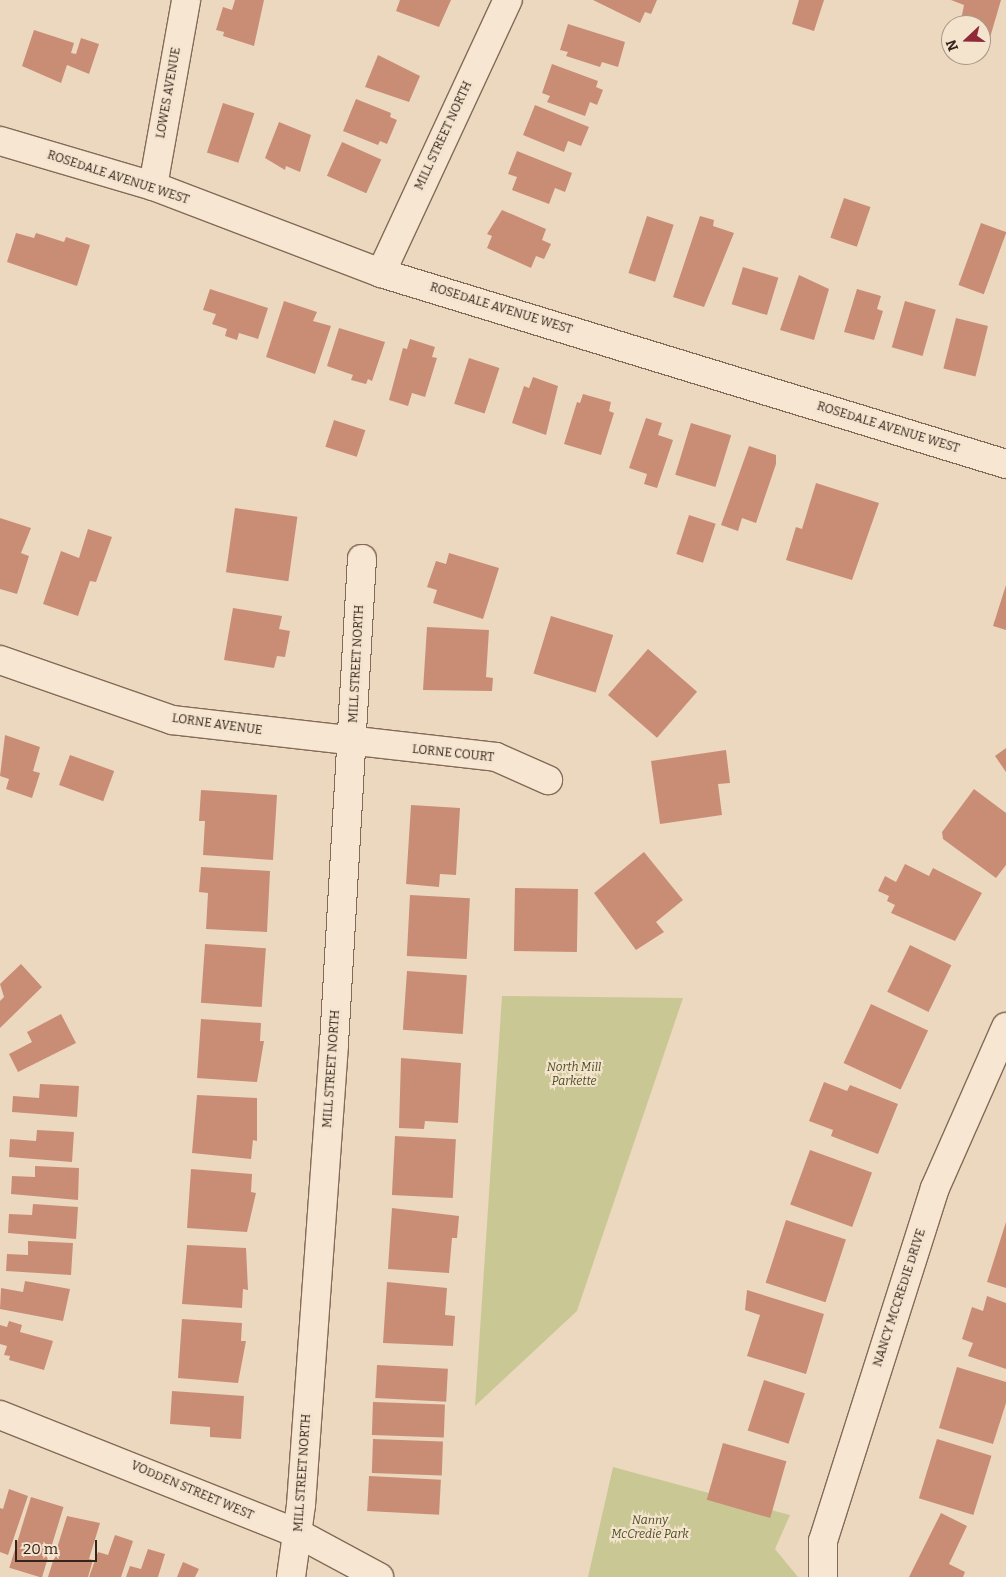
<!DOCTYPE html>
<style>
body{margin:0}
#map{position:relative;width:1006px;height:1577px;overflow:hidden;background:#ecd8bf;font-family:Bitter,serif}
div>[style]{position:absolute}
.green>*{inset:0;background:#c9c894}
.building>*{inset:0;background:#c98d76;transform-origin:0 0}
.roads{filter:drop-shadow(1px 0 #846a58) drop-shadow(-1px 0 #846a58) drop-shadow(0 1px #846a58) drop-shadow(0 -1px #846a58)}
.street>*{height:28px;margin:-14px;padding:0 14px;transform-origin:14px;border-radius:14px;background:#f7e7d2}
.secondary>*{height:28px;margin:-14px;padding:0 14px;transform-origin:14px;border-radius:14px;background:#f7e7d2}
span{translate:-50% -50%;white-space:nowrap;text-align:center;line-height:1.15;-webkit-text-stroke:4px #f4e4ce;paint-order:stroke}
.street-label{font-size:12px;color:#34241c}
.park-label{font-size:12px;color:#4a4f23;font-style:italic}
.north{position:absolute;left:941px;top:15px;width:50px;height:50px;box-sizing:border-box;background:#f4e4ce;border:1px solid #a79787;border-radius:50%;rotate:249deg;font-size:14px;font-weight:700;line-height:20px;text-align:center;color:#34241c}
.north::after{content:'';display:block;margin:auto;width:18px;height:22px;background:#902a39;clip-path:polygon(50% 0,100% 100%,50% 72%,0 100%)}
.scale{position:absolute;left:15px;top:1540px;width:82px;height:22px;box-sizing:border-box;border:2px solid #34241c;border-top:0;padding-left:6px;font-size:15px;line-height:18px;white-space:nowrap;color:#34241c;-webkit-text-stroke:4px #f4e4ce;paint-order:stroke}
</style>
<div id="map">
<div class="green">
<div style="clip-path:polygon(502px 996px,683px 998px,577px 1311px,475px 1406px)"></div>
<div style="clip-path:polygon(613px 1467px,790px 1515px,775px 1549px,798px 1577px,588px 1577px)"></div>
</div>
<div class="building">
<div style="clip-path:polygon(235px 0,264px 0,254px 46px,223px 36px,224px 32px,216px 30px,223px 7px,232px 10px)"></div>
<div style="clip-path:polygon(400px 0,451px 0,439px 27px,396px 11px)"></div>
<div style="clip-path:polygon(593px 0,657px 0,651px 14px,645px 12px,640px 23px)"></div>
<div style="clip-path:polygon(799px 0,824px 0,814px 31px,792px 24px)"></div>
<div style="clip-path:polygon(951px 0,1001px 0,989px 41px,981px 39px,981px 25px,960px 25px,964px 5px)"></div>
<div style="clip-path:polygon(568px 24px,625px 42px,618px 67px,602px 62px,600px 67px,566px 56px,568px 52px,560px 50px)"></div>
<div style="clip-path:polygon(34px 30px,74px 43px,71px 53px,76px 54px,81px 38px,99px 44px,89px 74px,67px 65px,61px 83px,22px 66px)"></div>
<div style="clip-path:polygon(378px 55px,420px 76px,409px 102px,365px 87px)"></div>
<div style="clip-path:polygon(552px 64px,598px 81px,596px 87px,603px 90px,597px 105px,590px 102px,585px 116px,547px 102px,550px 96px,542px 93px)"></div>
<div style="clip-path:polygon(356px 99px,391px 113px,390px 117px,397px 120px,387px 144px,380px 141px,378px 145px,343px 131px)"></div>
<div style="left:223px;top:103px;width:33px;height:52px;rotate:18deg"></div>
<div style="clip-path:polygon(535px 105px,589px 127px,581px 146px,568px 141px,564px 152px,523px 135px)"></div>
<div style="clip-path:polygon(279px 122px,311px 135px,300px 172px,286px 166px,285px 170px,265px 158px)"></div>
<div style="left:342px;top:142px;width:43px;height:37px;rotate:24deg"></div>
<div style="clip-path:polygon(517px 151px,572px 173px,565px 192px,555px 188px,549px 204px,512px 190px,517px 177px,508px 174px)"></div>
<div style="left:844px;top:198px;width:28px;height:42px;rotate:19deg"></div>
<div style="clip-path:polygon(502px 210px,546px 229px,542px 240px,551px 244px,544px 259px,536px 256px,531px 268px,487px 248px,492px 236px,487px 234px)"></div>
<div style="left:647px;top:216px;width:28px;height:60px;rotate:18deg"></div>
<div style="clip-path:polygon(700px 216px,714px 220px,713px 226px,734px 233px,704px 307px,673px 297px)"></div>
<div style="left:981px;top:223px;width:27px;height:66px;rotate:20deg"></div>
<div style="clip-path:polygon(16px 233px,34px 238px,36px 233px,64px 242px,66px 237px,90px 245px,77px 286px,7px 262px)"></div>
<div style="left:743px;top:267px;width:37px;height:39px;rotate:17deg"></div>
<div style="clip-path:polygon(799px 275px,829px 289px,814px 340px,780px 330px)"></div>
<div style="clip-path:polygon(210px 289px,268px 308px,258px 339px,239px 333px,237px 340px,225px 336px,227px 329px,212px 324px,216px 314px,203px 310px)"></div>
<div style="clip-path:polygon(857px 289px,881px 296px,877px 309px,883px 311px,874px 340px,844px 332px)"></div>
<div style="clip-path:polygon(284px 301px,317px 312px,313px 321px,331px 326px,315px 374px,266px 357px)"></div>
<div style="left:905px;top:301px;width:32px;height:48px;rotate:16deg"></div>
<div style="left:956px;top:318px;width:33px;height:52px;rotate:14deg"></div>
<div style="clip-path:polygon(339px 328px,385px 342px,372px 381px,368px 379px,366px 384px,351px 380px,353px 375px,327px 366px)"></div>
<div style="clip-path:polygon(410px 339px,435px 347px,432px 357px,437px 358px,425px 397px,412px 393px,408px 406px,389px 400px,403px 348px,407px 349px)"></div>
<div style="left:469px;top:358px;width:32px;height:48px;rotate:18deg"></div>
<div style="clip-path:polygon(533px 377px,558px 386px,546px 435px,512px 423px,524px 386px,529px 388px)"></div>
<div style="clip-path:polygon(583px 394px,611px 402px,609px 411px,614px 413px,601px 455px,564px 444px,577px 402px,580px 403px)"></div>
<div style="clip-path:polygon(646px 418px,662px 423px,658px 435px,673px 440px,657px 488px,644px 484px,647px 474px,629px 468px)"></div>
<div style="left:334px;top:420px;width:33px;height:28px;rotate:18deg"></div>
<div style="left:691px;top:423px;width:42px;height:54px;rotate:17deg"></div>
<div style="clip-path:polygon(749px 446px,776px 455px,776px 464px,756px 523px,742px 518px,738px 531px,721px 525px)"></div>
<div style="clip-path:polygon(816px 483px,879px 503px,852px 580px,786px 560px,796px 527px,802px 529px)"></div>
<div style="left:235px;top:508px;width:63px;height:65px;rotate:8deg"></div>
<div style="left:689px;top:515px;width:28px;height:41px;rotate:18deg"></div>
<div style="clip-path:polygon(0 518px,31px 528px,21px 553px,29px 556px,17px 594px,0 589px)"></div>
<div style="clip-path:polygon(88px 529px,112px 537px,96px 582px,90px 581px,78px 616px,43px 604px,61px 551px,79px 558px)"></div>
<div style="clip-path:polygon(449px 553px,499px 568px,483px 619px,433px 603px,437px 590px,427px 587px,436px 561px,446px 564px)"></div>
<div style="clip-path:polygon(1006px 585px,1006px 630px,993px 626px)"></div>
<div style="clip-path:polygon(233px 608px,282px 616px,279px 629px,290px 631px,285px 657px,277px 656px,274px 668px,224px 660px)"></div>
<div style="left:551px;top:616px;width:65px;height:60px;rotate:17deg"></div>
<div style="clip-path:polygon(427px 627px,489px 630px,486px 677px,493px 678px,492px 691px,423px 690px)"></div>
<div style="left:648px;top:649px;width:65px;height:61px;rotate:41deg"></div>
<div style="clip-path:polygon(5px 735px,40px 747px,33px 771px,40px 773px,32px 798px,6px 789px,9px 779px,0 776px)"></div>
<div style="clip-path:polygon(1006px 748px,1006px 772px,995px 756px)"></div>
<div style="clip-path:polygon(726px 750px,730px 783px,718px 784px,722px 815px,660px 824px,651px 761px)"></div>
<div style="left:70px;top:755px;width:47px;height:32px;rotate:20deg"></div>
<div style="clip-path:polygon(974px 789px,1006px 813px,1006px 865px,996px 878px,943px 839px,942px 832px)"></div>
<div style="clip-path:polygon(201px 790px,277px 795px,273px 860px,203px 855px,205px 821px,199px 821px)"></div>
<div style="clip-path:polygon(411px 805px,460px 808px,456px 875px,440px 874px,439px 887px,406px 884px)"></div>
<div style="clip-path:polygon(644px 852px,683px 900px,656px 922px,664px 932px,636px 950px,594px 893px)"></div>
<div style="clip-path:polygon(905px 864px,929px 876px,933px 868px,982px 893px,955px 941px,891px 913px,895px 905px,887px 901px,889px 896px,878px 891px,885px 876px,896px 882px)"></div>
<div style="clip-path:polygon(201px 867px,270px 871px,267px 932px,206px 929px,208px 893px,199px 892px)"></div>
<div style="left:515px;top:888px;width:63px;height:63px;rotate:1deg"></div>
<div style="left:410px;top:895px;width:60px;height:61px;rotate:3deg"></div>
<div style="left:205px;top:944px;width:61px;height:59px;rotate:4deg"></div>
<div style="left:910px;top:945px;width:46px;height:52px;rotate:26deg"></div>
<div style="clip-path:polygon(21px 964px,42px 987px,0 1028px,0 1001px,4px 997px,0 984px)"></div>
<div style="left:407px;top:971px;width:60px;height:59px;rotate:4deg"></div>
<div style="left:871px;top:1004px;width:63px;height:65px;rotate:25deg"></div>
<div style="clip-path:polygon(61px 1014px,76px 1043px,18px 1072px,9px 1054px,32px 1042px,27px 1032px)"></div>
<div style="clip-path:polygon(201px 1019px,261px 1023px,260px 1041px,264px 1041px,257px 1082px,197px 1078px)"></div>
<div style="clip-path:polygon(401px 1058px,461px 1063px,458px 1123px,425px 1121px,424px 1129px,399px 1128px)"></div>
<div style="clip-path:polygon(824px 1082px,847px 1091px,850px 1085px,898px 1104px,878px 1154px,831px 1136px,833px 1130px,809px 1121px)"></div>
<div style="clip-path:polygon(40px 1084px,79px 1086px,77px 1117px,12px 1112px,13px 1096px,39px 1098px)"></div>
<div style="clip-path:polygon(197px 1095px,257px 1098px,257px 1141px,253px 1140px,251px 1159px,192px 1153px)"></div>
<div style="clip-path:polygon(37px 1130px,74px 1132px,72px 1162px,9px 1157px,10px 1139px,36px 1141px)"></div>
<div style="left:395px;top:1136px;width:61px;height:59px;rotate:3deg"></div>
<div style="left:810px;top:1150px;width:66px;height:58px;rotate:20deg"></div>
<div style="clip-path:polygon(35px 1166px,79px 1168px,78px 1200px,11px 1194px,12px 1176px,35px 1177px)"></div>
<div style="clip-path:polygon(191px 1169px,252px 1174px,251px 1192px,256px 1193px,247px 1232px,187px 1228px)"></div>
<div style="clip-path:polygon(33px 1204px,78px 1207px,76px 1239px,8px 1233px,9px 1214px,32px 1215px)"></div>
<div style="clip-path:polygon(392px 1208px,459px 1216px,457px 1238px,452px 1238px,449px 1273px,388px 1269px)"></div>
<div style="left:786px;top:1220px;width:63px;height:66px;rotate:18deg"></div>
<div style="clip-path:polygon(1006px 1222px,1006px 1288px,987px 1282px)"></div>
<div style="clip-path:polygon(28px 1241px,73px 1243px,71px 1275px,6px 1271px,7px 1254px,28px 1255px)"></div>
<div style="clip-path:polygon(187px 1245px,246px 1248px,248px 1290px,243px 1289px,242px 1308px,182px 1304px)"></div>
<div style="clip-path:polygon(25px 1281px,70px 1289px,63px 1321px,0 1309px,1px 1288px,23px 1292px)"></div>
<div style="clip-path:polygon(387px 1282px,447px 1288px,445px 1315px,455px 1316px,453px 1346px,383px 1343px)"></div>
<div style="clip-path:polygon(747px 1290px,824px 1314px,806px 1374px,747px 1356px,760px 1315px,745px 1310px)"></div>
<div style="clip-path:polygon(987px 1296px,1006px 1303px,1006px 1369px,968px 1356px,973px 1343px,962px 1339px,972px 1307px,983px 1311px)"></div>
<div style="clip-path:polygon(182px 1319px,242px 1323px,241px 1341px,246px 1341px,238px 1383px,178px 1378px)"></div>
<div style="clip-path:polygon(9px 1321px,22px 1325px,20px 1332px,53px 1341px,44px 1370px,9px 1360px,10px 1356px,4px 1355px,7px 1346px,0 1344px,0 1325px,7px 1327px)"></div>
<div style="left:377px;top:1365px;width:71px;height:33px;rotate:3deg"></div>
<div style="clip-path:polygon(957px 1367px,1006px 1382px,1006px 1403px,993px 1444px,939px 1428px)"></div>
<div style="left:764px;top:1380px;width:43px;height:53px;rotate:18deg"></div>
<div style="clip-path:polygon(172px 1391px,244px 1396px,241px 1439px,210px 1437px,210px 1427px,170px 1424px)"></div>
<div style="left:373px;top:1402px;width:72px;height:33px;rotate:2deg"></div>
<div style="left:373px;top:1439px;width:70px;height:34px;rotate:2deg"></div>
<div style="left:937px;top:1439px;width:57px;height:62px;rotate:17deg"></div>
<div style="left:723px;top:1443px;width:66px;height:59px;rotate:16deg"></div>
<div style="left:369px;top:1476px;width:72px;height:35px;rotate:3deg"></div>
<div style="clip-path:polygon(9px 1489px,28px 1496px,8px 1555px,0 1552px,0 1508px,3px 1509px)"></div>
<div style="left:31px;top:1497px;width:34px;height:74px;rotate:17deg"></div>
<div style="clip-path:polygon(941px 1513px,967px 1526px,949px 1564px,965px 1572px,963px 1577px,909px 1577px)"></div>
<div style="clip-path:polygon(67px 1516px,100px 1523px,89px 1559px,93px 1560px,88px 1577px,48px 1577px)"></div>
<div style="clip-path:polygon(115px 1535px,133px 1541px,121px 1577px,89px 1577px,98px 1552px,108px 1555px)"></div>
<div style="clip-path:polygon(148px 1549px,165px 1554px,158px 1577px,126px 1577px,130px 1566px,141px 1569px)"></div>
<div style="clip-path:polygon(183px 1562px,199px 1569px,195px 1577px,177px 1577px)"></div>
</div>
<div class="roads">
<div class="street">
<div style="left:0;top:141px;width:159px;rotate:16.4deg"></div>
<div style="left:153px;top:186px;width:244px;rotate:20.9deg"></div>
<div style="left:381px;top:273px;width:654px;rotate:16.99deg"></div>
<div style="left:153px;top:186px;width:189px;rotate:-79.9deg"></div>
<div style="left:381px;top:273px;width:301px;rotate:-65.1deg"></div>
<div style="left:0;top:660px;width:182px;rotate:19.2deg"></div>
<div style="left:172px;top:720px;width:326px;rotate:6.5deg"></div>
<div style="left:496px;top:757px;width:57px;rotate:23.9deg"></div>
<div style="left:291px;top:1577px;width:73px;rotate:-82.1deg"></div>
<div style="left:301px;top:1505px;width:462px;rotate:-85.9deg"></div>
<div style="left:334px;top:1044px;width:486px;rotate:-86.7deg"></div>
<div style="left:823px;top:1577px;width:36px;rotate:-90deg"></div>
<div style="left:823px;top:1541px;width:370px;rotate:-72.4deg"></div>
<div style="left:935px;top:1188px;width:176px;rotate:-66.2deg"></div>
</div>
<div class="secondary">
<div style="left:0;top:1415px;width:322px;rotate:21.7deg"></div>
<div style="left:299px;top:1534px;width:91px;rotate:28.3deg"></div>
</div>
</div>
<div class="street-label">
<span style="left:169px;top:93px;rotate:-80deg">LOWES AVENUE</span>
<span style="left:444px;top:136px;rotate:-65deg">MILL STREET NORTH</span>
<span style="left:118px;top:178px;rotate:18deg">ROSEDALE AVENUE WEST</span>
<span style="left:501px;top:309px;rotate:17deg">ROSEDALE AVENUE WEST</span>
<span style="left:888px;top:428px;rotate:17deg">ROSEDALE AVENUE WEST</span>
<span style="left:357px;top:664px;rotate:-87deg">MILL STREET NORTH</span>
<span style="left:217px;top:725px;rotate:8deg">LORNE AVENUE</span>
<span style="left:453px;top:754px;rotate:6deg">LORNE COURT</span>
<span style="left:332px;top:1069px;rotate:-86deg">MILL STREET NORTH</span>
<span style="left:900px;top:1298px;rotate:-72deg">NANCY MCCREDIE DRIVE</span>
<span style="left:303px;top:1473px;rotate:-86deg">MILL STREET NORTH</span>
<span style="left:192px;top:1491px;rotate:23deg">VODDEN STREET WEST</span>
</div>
<div class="park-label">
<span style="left:574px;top:1075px">North Mill<br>Parkette</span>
<span style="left:650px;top:1528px">Nanny<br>McCredie Park</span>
</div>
<div class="north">N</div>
<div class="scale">20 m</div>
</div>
